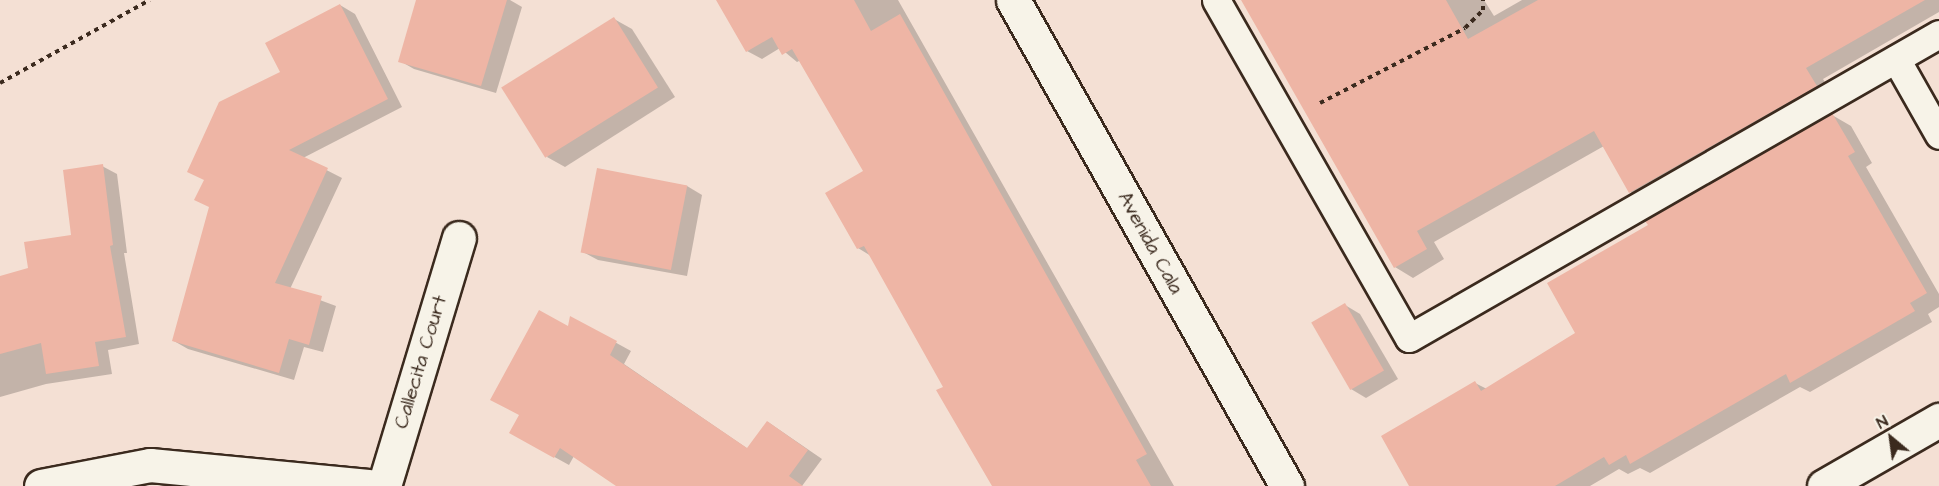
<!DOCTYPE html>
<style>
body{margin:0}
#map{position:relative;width:1939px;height:486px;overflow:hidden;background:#f4e0d4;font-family:"Architects Daughter",sans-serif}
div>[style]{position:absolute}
.shadow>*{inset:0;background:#0003}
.building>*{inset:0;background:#eeb5a5;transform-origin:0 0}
.path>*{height:4px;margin-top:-2px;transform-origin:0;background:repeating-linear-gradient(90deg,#3b2a1e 0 4.5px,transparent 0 9px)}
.roads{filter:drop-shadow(2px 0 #3b2a1e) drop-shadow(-2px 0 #3b2a1e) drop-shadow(0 2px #3b2a1e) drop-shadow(0 -2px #3b2a1e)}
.service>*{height:27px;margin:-13.5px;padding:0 13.5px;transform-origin:13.5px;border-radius:13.5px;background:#f7f3e8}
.minor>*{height:33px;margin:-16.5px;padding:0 16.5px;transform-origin:16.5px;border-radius:16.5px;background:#f7f3e8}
span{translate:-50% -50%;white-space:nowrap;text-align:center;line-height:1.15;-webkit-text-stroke:6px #f7f3e8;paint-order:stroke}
.street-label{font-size:20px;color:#3b2a1e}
.north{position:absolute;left:1861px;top:408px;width:60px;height:60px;-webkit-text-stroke:4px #f7f3e8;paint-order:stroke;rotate:331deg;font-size:16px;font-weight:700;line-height:24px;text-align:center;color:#3b2a1e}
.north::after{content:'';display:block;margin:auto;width:21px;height:27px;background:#3b2a1e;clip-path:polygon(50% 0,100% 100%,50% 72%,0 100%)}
</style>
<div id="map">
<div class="shadow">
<div style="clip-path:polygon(417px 0,510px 0,522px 7px,496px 93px,414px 69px,400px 61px)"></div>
<div style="clip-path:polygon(718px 0,898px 0,1174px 486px,993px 486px,945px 387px,871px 256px,858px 248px,865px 172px,801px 60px,797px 62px,780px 48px,762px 59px,747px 51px)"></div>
<div style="clip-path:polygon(1242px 0,1484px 0,1494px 16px,1522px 0,1939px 0,1939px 12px,1823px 79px,1834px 97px,1649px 203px,1630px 192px,1604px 146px,1434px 242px,1444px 259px,1413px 278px,1395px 267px)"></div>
<div style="clip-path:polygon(340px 5px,355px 14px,402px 107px,303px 158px,342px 178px,290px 289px,336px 306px,323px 352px,304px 347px,294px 380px,188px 349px,174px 341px,282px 72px)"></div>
<div style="clip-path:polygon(614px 19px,632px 29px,675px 97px,565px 167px,547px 157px)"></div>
<div style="clip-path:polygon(1832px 115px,1851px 126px,1872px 163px,1866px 167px,1939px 294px,1939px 307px,1928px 314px,1932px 322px,1810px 392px,1800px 387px,1650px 473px,1640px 468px,1628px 474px,1619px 469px,1590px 486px,1411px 486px,1475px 383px,1487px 389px,1577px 333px,1650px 226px)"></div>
<div style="clip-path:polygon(102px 166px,117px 174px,127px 253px,124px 253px,139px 344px,108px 350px,112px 374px,46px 384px,0 397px,0 278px,30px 269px,73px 236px)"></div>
<div style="clip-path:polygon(598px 170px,687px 186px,702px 195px,687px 276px,598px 260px,583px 252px)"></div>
<div style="clip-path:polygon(1345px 305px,1360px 314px,1398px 379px,1366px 398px,1351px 389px)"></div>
<div style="clip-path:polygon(571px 318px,631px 351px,624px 364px,748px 449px,768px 422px,822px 459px,802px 486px,619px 486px,574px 456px,569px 465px,511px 433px,569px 328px)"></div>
</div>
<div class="building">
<div style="clip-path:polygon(416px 0,507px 0,481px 86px,398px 62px)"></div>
<div style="clip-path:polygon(716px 0,854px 0,871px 31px,900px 14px,1147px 454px,1136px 460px,1151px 486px,992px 486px,936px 390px,943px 387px,864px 246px,857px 249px,825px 193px,863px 171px,792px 49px,782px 55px,772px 37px,746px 52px)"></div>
<div style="clip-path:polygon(1241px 0,1446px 0,1468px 39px,1538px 0,1925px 0,1806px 68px,1817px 86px,1629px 193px,1594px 131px,1417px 231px,1427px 249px,1394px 268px)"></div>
<div style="clip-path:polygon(340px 4px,388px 99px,289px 150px,328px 168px,275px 283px,322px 296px,309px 345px,289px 339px,279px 373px,172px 341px,209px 207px,194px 200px,204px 180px,187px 172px,219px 102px,280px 72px,265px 43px)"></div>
<div style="left:614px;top:17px;width:83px;height:133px;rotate:58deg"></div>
<div style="clip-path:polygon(1832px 113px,1855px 152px,1848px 156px,1927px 293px,1910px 303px,1915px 311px,1790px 383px,1786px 374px,1630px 464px,1626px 455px,1609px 465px,1604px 457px,1555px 486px,1409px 486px,1381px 436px,1475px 381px,1481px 391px,1575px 333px,1547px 283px,1648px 225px,1645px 221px)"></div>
<div style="clip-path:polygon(103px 164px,113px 245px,110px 246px,126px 337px,95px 342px,99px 366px,46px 374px,41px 343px,0 354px,0 276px,28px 268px,24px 242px,71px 235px,63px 170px)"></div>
<div style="left:597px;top:168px;width:92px;height:86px;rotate:11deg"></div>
<div style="left:1345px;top:303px;width:78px;height:39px;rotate:60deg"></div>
<div style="clip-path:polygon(539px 310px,568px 326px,570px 316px,617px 341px,610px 355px,747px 448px,767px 421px,808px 450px,789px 476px,803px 486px,616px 486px,560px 448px,554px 458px,509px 433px,519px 415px,490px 400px)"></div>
</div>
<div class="path">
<div style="left:0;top:83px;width:171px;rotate:-29deg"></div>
<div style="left:1320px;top:103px;width:163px;rotate:-27.3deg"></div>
<div style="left:1465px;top:28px;width:25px;rotate:-45deg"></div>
<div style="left:1483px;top:10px;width:10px;rotate:-90deg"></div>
</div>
<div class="roads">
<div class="service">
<div style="left:1216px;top:0;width:389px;rotate:60.3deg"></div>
<div style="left:1409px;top:338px;width:611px;rotate:-29.84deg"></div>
<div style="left:1896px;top:59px;width:87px;rotate:60.5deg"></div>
</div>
<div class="minor">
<div style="left:1013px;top:0;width:558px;rotate:60.59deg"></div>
<div style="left:41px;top:486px;width:111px;rotate:-10.9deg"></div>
<div style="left:150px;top:465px;width:219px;rotate:5.5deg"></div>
<div style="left:384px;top:486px;width:259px;rotate:-73.2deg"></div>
<div style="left:1824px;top:486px;width:133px;rotate:-29.9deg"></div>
</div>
</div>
<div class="street-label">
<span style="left:1150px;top:243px;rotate:61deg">Avenida Cala</span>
<span style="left:421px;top:362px;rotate:-73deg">Callecita Court</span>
</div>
<div class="north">N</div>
</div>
